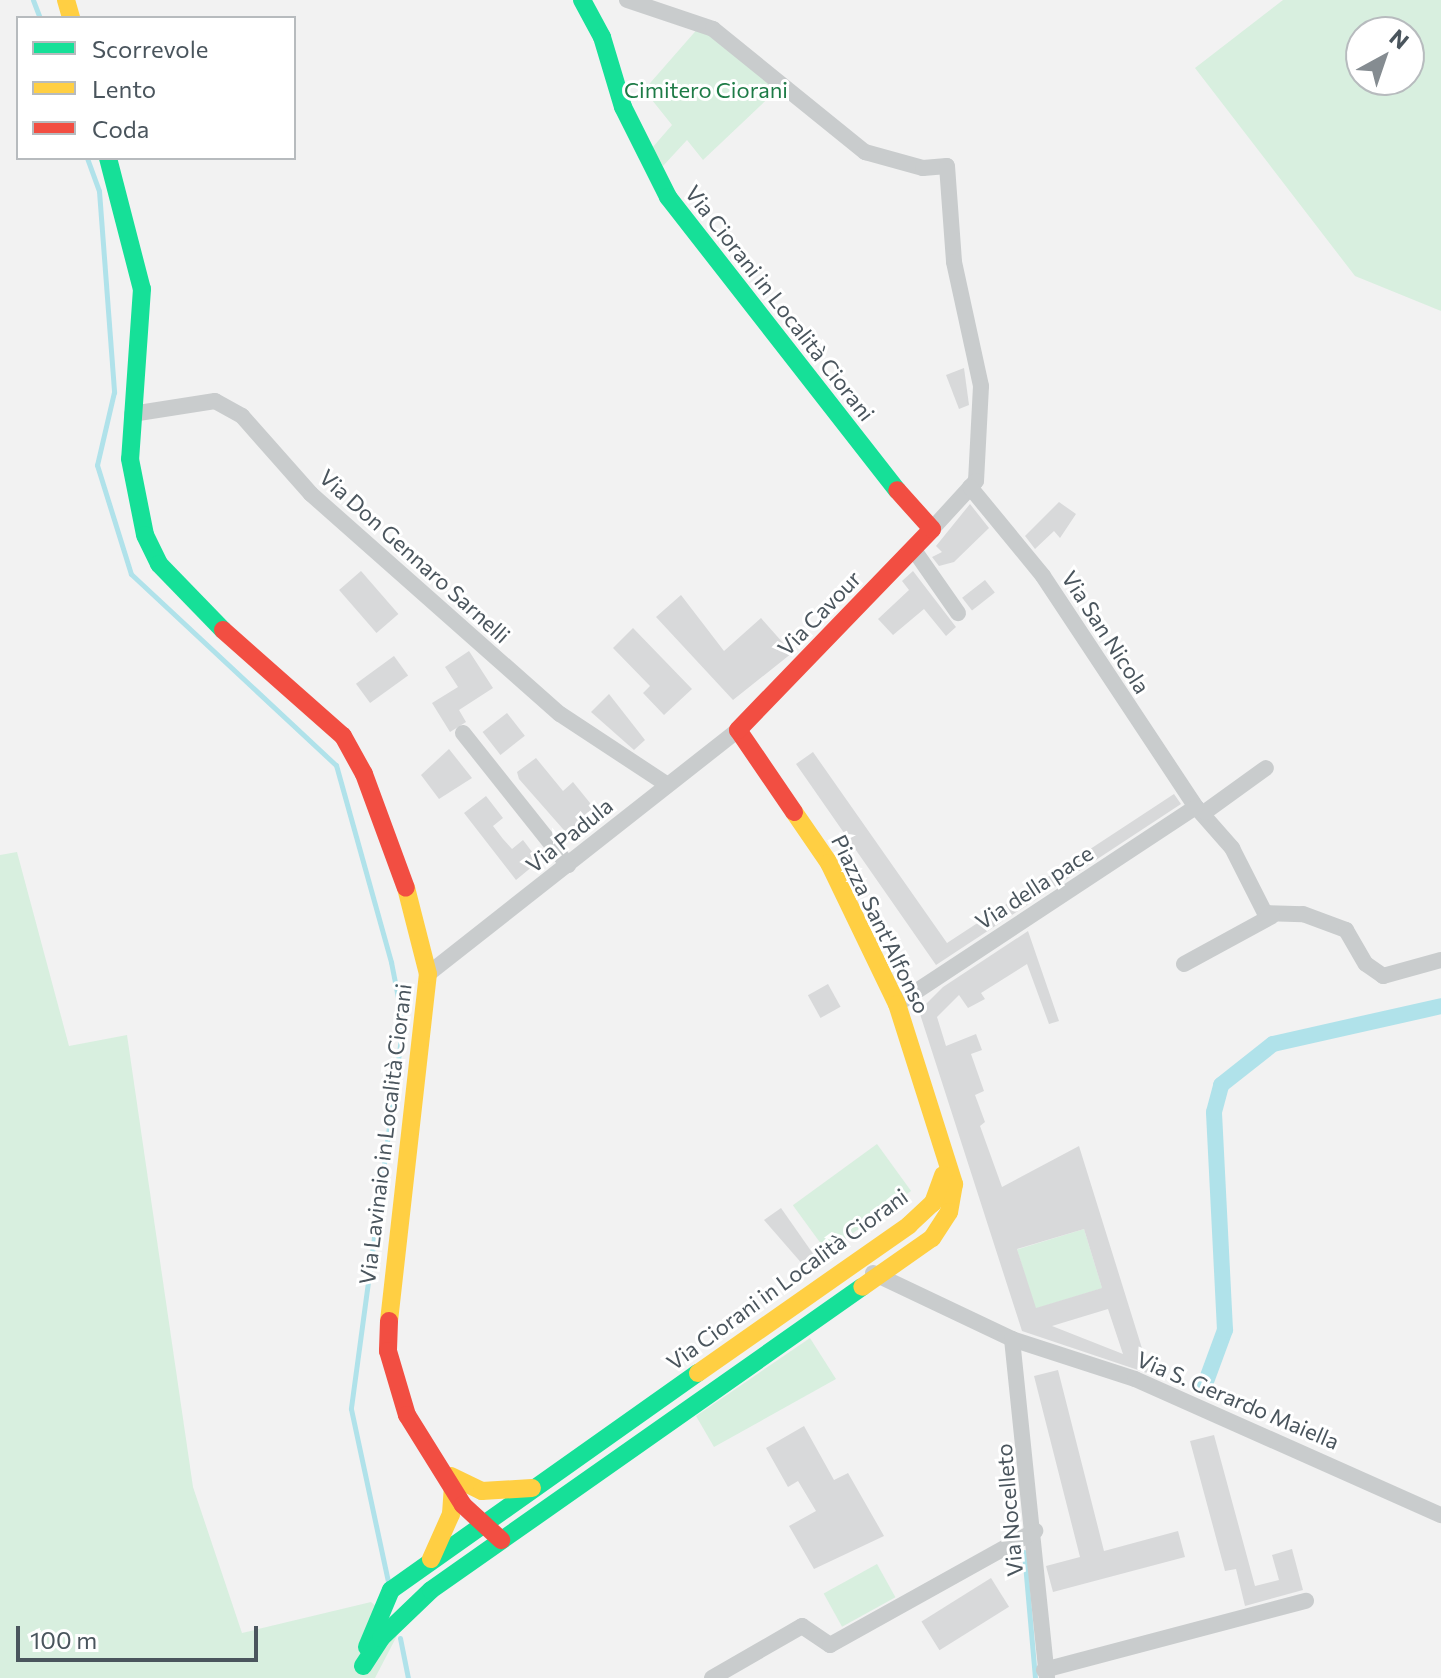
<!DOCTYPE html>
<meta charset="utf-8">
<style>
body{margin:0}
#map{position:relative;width:1441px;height:1678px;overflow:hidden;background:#f2f2f2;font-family:Commissioner,sans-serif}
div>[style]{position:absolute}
.green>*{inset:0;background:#d8efdf;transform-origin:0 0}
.stream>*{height:5px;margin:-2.5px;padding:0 2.5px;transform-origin:2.5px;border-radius:2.5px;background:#b0e2ea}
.canal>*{height:16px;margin:-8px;padding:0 8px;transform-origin:8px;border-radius:8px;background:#b0e2ea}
.building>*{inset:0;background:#d8d9da;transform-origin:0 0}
.street>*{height:16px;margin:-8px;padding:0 8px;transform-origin:8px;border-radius:8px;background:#c9cccd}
.fast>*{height:18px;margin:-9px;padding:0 9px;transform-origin:9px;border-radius:9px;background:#16e098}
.slow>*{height:18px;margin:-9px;padding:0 9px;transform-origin:9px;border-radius:9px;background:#ffcf43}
.jam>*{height:18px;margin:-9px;padding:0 9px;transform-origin:9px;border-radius:9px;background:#f24e42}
span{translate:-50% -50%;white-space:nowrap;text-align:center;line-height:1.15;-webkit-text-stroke:6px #fff;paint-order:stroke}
.park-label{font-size:22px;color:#1d7b46}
.street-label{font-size:22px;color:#4a555d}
.legend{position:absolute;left:16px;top:16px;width:280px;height:144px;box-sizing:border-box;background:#fff;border:2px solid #b7bbbe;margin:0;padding:10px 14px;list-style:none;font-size:24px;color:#4a555d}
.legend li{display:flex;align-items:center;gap:16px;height:40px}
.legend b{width:40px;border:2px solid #b7bbbe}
.north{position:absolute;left:1345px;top:16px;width:80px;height:80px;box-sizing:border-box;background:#fff;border:2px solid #b7bbbe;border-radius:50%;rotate:40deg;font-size:22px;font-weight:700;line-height:32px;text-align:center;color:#4a555d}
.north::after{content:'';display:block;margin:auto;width:28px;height:36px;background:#858c91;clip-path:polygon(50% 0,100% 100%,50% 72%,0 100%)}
.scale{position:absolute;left:16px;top:1626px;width:242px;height:36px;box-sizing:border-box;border:4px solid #4a555d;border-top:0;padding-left:10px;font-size:24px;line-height:28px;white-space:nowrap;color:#4a555d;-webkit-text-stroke:6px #fff;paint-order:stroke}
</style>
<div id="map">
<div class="green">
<div style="clip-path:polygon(evenodd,1283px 0,1441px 0,1441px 311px,1355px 276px,1195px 68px,1283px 0,1361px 32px,1409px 32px,1409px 80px,1361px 80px,1361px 32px)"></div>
<div style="clip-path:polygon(700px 26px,779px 88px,703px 160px,687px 140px,663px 166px,652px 148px,672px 125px,644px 90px)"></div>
<div style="clip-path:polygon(17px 852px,69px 1046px,127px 1035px,193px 1487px,242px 1633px,371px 1602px,401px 1628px,375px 1678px,0 1678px,0 855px)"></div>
<div style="left:877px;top:1144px;width:58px;height:104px;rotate:54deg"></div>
<div style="left:1084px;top:1229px;width:62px;height:70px;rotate:73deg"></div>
<div style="clip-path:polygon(810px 1338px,836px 1379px,714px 1447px,696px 1416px)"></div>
<div style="left:877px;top:1564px;width:38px;height:61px;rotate:61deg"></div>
</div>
<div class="stream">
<div style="left:33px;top:0;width:19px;rotate:69deg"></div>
<div style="left:87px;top:158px;width:35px;rotate:70deg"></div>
<div style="left:99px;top:191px;width:202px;rotate:85.7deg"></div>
<div style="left:114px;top:392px;width:75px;rotate:103.1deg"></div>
<div style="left:97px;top:465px;width:114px;rotate:72.7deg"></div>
<div style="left:131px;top:574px;width:280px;rotate:43deg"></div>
<div style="left:336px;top:765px;width:205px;rotate:74.4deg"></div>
<div style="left:391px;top:962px;width:62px;rotate:78.9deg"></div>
<div style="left:403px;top:1023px;width:389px;rotate:97.7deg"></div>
<div style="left:351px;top:1409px;width:177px;rotate:77.9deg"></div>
<div style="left:1024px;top:1552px;width:126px;rotate:85deg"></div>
<div style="left:400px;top:1638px;width:41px;rotate:78.7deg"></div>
</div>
<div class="canal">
<div style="left:1204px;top:1387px;width:61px;rotate:-69.8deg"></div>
<div style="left:1225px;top:1330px;width:218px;rotate:-92.9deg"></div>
<div style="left:1214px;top:1112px;width:28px;rotate:-75deg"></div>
<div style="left:1221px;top:1085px;width:66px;rotate:-38.3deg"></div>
<div style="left:1273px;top:1044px;width:172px;rotate:-12.7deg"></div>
</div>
<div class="building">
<div style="clip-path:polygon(964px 368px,969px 405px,959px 409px,946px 375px)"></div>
<div style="clip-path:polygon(1059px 502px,1076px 514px,1060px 538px,1054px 531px,1035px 549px,1025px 536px)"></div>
<div style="clip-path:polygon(970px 504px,989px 528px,954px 562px,939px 566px,932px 557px,942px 552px,936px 546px)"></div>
<div style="left:361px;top:571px;width:57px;height:29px;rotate:49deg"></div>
<div style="clip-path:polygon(913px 571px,956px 627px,946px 636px,924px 609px,893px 635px,878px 619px,909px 590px,902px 581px)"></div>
<div style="left:985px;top:580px;width:16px;height:29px;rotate:52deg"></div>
<div style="clip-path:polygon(681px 595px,724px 651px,761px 618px,792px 653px,733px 700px,656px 617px)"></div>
<div style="clip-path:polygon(633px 628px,692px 689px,664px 715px,643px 693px,650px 686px,613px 648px)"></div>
<div style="clip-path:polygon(469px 651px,493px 688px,459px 710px,466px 722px,450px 732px,432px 703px,458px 687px,445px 667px)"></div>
<div style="left:394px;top:656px;width:24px;height:47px;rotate:54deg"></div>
<div style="clip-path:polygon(609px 694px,645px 740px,634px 750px,591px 712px)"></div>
<div style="left:507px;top:713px;width:29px;height:31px;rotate:52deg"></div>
<div style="clip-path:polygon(449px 749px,472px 778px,439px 799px,421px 775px)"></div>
<div style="clip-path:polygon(813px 752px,947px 943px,1174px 794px,1181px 804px,936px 965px,796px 764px)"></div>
<div style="clip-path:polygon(536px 758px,563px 791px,573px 782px,599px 814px,570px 837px,519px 779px,517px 772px)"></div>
<div style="clip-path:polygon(486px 796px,503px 818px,493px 826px,503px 839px,512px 849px,523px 840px,539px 861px,516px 880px,464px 813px)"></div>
<div style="clip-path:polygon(evenodd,1028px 931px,1059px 1021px,1049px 1024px,1027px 964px,981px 993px,985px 999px,968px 1008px,959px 995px,937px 1017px,946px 1046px,976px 1034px,982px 1050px,971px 1054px,984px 1091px,975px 1095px,985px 1122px,980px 1126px,1002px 1187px,1079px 1146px,1150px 1374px,1022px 1331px,919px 1011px,943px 987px,1028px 931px,1084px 1229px,1102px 1288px,1036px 1308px,1017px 1249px,1084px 1229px,1028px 931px,1108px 1309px,1123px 1354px,1052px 1326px,1108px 1309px)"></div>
<div style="left:828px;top:984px;width:26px;height:23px;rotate:61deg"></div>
<div style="clip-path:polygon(781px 1208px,816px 1258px,804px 1266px,764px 1220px)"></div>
<div style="clip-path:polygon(1058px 1370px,1104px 1551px,1178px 1531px,1185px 1557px,1053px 1592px,1046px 1566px,1080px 1557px,1034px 1376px)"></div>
<div style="clip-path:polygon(804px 1426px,834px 1480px,848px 1473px,884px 1536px,814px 1569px,789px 1526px,816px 1511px,798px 1481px,788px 1487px,766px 1448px)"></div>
<div style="clip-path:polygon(1214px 1435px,1255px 1586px,1279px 1580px,1272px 1555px,1292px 1549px,1303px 1590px,1245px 1606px,1236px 1569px,1225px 1571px,1190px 1441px)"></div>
<div style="left:991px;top:1578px;width:34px;height:82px;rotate:58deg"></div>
</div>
<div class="street">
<div style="left:627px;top:0;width:91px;rotate:18.6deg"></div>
<div style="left:713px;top:29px;width:196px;rotate:39deg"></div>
<div style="left:865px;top:152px;width:60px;rotate:15.4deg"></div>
<div style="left:923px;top:168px;width:24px;rotate:-5deg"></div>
<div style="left:947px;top:166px;width:96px;rotate:85.8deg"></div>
<div style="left:954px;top:262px;width:127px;rotate:77.7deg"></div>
<div style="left:981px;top:386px;width:95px;rotate:93deg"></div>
<div style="left:976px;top:481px;width:65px;rotate:132.5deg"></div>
<div style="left:132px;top:414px;width:84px;rotate:-8.9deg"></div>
<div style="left:215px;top:401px;width:31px;rotate:29deg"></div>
<div style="left:242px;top:416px;width:104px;rotate:48.5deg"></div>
<div style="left:311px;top:494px;width:332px;rotate:41.5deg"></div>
<div style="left:560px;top:714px;width:127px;rotate:33.4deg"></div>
<div style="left:970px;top:487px;width:115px;rotate:50.6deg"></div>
<div style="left:1043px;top:576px;width:277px;rotate:56.5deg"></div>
<div style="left:1196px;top:807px;width:55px;rotate:48.7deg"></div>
<div style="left:1232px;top:848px;width:73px;rotate:63.1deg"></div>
<div style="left:1265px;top:913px;width:38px;rotate:2deg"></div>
<div style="left:1303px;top:914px;width:46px;rotate:20.4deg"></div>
<div style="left:1346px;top:930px;width:39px;rotate:60deg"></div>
<div style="left:1366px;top:964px;width:21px;rotate:35deg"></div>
<div style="left:1383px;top:976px;width:60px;rotate:-15.4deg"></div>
<div style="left:914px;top:550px;width:77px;rotate:55.1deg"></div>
<div style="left:463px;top:733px;width:169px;rotate:51.5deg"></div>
<div style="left:1205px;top:812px;width:75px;rotate:-35.8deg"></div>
<div style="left:1184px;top:964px;width:100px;rotate:-28.6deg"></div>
<div style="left:428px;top:974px;width:395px;rotate:-38.2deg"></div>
<div style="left:897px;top:1004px;width:358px;rotate:-33.4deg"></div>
<div style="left:873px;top:1273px;width:154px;rotate:25.4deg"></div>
<div style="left:1012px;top:1339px;width:129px;rotate:18deg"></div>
<div style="left:1135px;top:1379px;width:335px;rotate:24deg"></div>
<div style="left:1012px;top:1339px;width:341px;rotate:84.1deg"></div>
<div style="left:1044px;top:1670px;width:271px;rotate:-14.8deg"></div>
<div style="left:712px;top:1678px;width:104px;rotate:-30deg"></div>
<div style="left:802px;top:1626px;width:34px;rotate:34deg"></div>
<div style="left:830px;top:1645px;width:235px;rotate:-29.1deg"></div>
</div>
<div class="fast">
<div style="left:582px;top:0;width:42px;rotate:61.6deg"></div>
<div style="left:602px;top:37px;width:73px;rotate:73.3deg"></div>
<div style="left:623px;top:107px;width:101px;rotate:63.4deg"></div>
<div style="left:668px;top:197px;width:372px;rotate:52deg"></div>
<div style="left:108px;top:158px;width:135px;rotate:75.5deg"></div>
<div style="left:142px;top:289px;width:170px;rotate:94deg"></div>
<div style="left:130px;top:459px;width:77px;rotate:78.8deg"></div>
<div style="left:145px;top:535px;width:32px;rotate:64deg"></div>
<div style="left:159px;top:564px;width:92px;rotate:45.9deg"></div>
<div style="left:367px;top:1647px;width:62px;rotate:-67.2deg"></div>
<div style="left:391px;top:1590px;width:376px;rotate:-35.3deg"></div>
<div style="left:363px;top:1666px;width:33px;rotate:-57deg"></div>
<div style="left:381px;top:1638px;width:69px;rotate:-43.8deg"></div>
<div style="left:431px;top:1590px;width:527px;rotate:-35.11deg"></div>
</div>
<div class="slow">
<div style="left:66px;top:0;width:19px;rotate:74deg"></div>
<div style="left:794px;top:812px;width:62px;rotate:55.5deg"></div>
<div style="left:829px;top:863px;width:157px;rotate:64.3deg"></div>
<div style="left:897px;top:1004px;width:189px;rotate:72.4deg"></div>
<div style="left:954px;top:1184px;width:28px;rotate:100deg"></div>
<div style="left:949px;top:1212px;width:31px;rotate:123deg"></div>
<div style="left:932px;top:1238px;width:85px;rotate:145deg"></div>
<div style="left:389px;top:1321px;width:349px;rotate:-83.6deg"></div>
<div style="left:428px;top:974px;width:89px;rotate:-104.3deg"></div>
<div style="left:698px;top:1373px;width:258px;rotate:-35deg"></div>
<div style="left:909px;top:1225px;width:33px;rotate:-43deg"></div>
<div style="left:933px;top:1203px;width:30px;rotate:-70deg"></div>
<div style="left:451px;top:1476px;width:34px;rotate:26deg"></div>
<div style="left:482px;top:1491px;width:50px;rotate:-3.4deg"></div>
<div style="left:431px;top:1559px;width:49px;rotate:-66deg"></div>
<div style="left:451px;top:1514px;width:28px;rotate:-86deg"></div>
</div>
<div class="jam">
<div style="left:223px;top:630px;width:160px;rotate:41.5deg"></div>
<div style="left:343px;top:736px;width:43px;rotate:61.1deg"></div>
<div style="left:364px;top:774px;width:121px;rotate:69.8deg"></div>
<div style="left:794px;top:812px;width:99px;rotate:-124.3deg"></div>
<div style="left:738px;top:730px;width:279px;rotate:-46deg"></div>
<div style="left:932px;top:529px;width:52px;rotate:-131.9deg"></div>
<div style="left:389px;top:1321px;width:30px;rotate:92deg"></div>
<div style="left:388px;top:1351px;width:67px;rotate:73.5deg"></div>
<div style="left:407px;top:1415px;width:106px;rotate:58.1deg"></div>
<div style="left:463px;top:1505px;width:52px;rotate:42.6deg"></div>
</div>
<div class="park-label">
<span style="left:706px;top:90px">Cimitero Ciorani</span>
</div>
<div class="street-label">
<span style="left:780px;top:303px;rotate:52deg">Via Ciorani in Località Ciorani</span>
<span style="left:415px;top:556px;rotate:42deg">Via Don Gennaro Sarnelli</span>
<span style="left:819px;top:613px;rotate:-46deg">Via Cavour</span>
<span style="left:1106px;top:632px;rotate:57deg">Via San Nicola</span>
<span style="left:569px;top:835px;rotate:-39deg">Via Padula</span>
<span style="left:1034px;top:887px;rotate:-33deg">Via della pace</span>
<span style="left:881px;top:924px;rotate:64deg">Piazza Sant'Alfonso</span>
<span style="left:385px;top:1134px;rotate:-83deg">Via Lavinaio in Località Ciorani</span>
<span style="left:787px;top:1279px;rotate:-36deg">Via Ciorani in Località Ciorani</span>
<span style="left:1238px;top:1400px;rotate:23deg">Via S. Gerardo Maiella</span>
<span style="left:1009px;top:1510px;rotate:-95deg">Via Nocelleto</span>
</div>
<ul class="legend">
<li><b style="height:10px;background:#16e098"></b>Scorrevole</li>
<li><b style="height:10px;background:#ffcf43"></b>Lento</li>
<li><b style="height:10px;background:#f24e42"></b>Coda</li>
</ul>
<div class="north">N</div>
<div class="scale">100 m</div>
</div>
